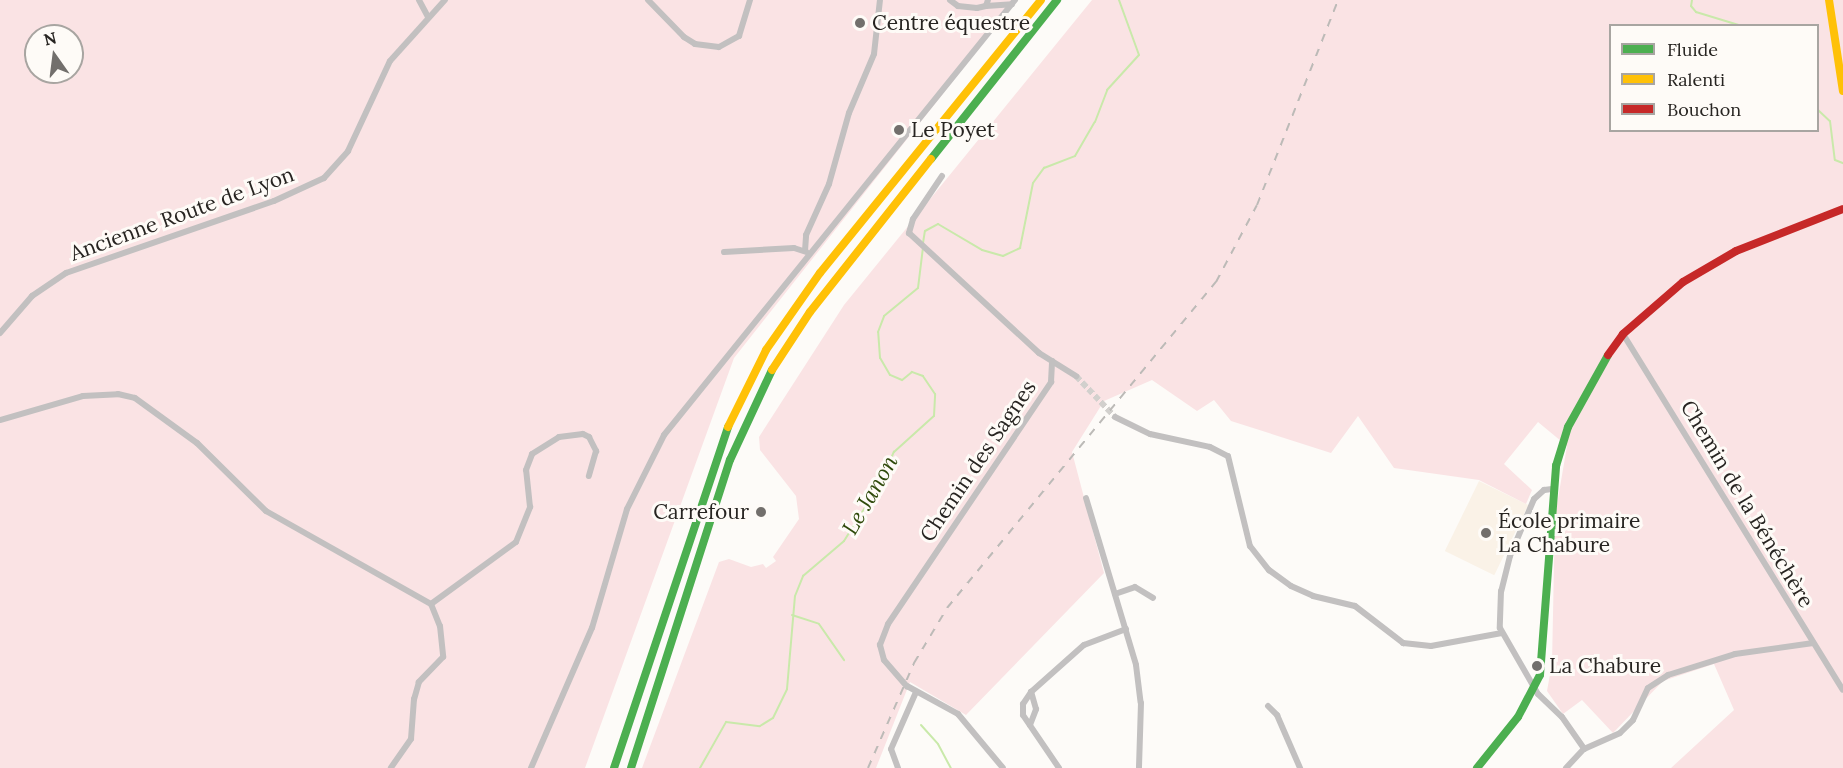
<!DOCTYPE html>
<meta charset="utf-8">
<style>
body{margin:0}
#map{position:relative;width:1843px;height:768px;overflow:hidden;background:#fdfbf8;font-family:Lora,serif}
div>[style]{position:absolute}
.built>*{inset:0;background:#faf2e7;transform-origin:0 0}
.green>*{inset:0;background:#fae3e4}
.stream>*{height:2px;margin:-1px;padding:0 1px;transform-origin:1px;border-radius:1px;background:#c9e9aa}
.street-tunnel>*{height:6px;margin-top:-3px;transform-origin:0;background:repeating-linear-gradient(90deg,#d2d0cd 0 6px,transparent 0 9px)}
.street>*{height:6px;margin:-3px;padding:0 3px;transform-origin:3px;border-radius:3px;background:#c2c0c0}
.fast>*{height:8px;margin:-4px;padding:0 4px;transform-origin:4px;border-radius:4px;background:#4caf50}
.slow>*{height:8px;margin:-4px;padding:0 4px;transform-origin:4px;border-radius:4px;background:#ffc107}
.jam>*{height:8px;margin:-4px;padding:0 4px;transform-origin:4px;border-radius:4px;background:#c62828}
.rail>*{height:2px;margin-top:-1px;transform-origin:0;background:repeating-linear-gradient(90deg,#bcbab7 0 8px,transparent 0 16px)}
.street-bridge>*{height:6px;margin:-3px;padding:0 3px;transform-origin:3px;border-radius:3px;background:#c2c0c0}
.dots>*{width:16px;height:16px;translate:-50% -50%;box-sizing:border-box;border:3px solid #fefbf7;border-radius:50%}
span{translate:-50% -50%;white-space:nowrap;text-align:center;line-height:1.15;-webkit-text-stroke:6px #fefbf7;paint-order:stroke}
.poi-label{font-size:21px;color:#272421}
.left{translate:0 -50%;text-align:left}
.right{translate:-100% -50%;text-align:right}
.street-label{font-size:21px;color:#272421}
.water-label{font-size:22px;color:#2f4a0b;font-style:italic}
.legend{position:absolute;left:1609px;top:24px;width:210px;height:108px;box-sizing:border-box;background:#fefbf7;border:2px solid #a8a5a1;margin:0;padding:8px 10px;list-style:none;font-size:18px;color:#272421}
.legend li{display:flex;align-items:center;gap:12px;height:30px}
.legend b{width:30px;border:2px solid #a8a5a1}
.north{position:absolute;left:24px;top:24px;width:60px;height:60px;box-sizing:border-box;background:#fefbf7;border:2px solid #a8a5a1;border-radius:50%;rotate:346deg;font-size:16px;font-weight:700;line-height:24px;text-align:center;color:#272421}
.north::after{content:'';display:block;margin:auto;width:21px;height:27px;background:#726f6c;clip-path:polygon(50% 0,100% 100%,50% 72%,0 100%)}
</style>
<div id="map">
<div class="built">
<div style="left:1479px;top:481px;width:55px;height:78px;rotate:26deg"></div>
</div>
<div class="green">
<div style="clip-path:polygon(evenodd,0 0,1017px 0,734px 358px,585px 768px,0 768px,0 0,36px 36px,72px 36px,72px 72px,36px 72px,36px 36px)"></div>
<div style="clip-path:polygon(evenodd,1092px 0,1843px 0,1843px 768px,1671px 768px,1734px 710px,1714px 664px,1663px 681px,1613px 733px,1582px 700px,1563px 714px,1547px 691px,1552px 663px,1555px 516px,1567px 446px,1538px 422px,1504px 464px,1532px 490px,1526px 504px,1479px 480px,1394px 468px,1358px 416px,1331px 453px,1231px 421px,1214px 400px,1197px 411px,1152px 380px,1104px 401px,1072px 452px,1104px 573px,966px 715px,910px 682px,876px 768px,642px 768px,719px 562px,729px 559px,751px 567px,763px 564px,766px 568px,776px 561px,773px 557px,799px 519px,796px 496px,760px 450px,759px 437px,844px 305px,1092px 0,1610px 26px,1818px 26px,1818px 130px,1610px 130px,1610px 26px)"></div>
</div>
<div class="stream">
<div style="left:1692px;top:0;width:6px;rotate:99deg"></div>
<div style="left:1691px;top:6px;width:8px;rotate:50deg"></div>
<div style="left:1696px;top:12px;width:48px;rotate:16.9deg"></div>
<div style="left:1818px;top:110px;width:16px;rotate:43deg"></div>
<div style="left:1830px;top:121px;width:39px;rotate:83deg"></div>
<div style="left:1835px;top:160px;width:9px;rotate:21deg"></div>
<div style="left:923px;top:243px;width:12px;rotate:-81deg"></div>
<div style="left:925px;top:231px;width:15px;rotate:-28deg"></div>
<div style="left:938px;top:224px;width:51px;rotate:30.6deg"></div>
<div style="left:982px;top:250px;width:22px;rotate:16deg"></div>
<div style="left:1003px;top:256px;width:19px;rotate:-25deg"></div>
<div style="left:1020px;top:248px;width:66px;rotate:-78.7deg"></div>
<div style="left:1033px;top:183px;width:19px;rotate:-54deg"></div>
<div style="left:1044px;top:168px;width:33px;rotate:-21deg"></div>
<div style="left:1075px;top:156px;width:39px;rotate:-60deg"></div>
<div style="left:1095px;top:122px;width:34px;rotate:-69deg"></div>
<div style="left:1107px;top:90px;width:47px;rotate:-47.6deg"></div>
<div style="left:1139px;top:55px;width:59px;rotate:-110deg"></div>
<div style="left:792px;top:615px;width:28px;rotate:18deg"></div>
<div style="left:819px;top:624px;width:44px;rotate:55.2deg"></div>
<div style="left:921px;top:725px;width:25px;rotate:48deg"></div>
<div style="left:938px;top:744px;width:27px;rotate:62deg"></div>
<div style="left:700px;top:768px;width:53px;rotate:-60.5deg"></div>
<div style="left:726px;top:722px;width:34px;rotate:7deg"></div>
<div style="left:760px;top:726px;width:15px;rotate:-32deg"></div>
<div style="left:773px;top:718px;width:32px;rotate:-64deg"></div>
<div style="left:787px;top:689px;width:93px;rotate:-85.1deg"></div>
<div style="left:795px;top:596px;width:22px;rotate:-68deg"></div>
<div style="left:803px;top:576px;width:54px;rotate:-40.5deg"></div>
<div style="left:844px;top:541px;width:70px;rotate:-57.9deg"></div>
<div style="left:881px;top:482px;width:33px;rotate:-67deg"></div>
<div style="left:894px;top:452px;width:54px;rotate:-42deg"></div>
<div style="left:934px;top:416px;width:22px;rotate:-87deg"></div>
<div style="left:935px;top:394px;width:22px;rotate:-124deg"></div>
<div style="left:923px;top:376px;width:12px;rotate:-160deg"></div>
<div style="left:912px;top:372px;width:13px;rotate:141deg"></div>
<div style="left:902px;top:380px;width:13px;rotate:-157deg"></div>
<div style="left:890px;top:375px;width:20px;rotate:-120deg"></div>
<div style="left:880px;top:358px;width:26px;rotate:-94deg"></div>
<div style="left:878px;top:332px;width:17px;rotate:-69deg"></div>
<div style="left:884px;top:316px;width:44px;rotate:-39.5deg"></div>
<div style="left:918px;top:288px;width:39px;rotate:-83deg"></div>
</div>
<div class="street-tunnel">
<div style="left:1076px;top:376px;width:57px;rotate:46.4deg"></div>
</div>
<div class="street">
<div style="left:419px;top:0;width:19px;rotate:62deg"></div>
<div style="left:648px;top:0;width:52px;rotate:45.8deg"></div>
<div style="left:684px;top:37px;width:13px;rotate:32deg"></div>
<div style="left:695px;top:44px;width:24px;rotate:7deg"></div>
<div style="left:719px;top:47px;width:23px;rotate:-29deg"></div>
<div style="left:739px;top:36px;width:38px;rotate:-73deg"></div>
<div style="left:950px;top:0;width:10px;rotate:37deg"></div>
<div style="left:958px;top:6px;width:19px;rotate:6deg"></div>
<div style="left:977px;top:8px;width:9px;rotate:-13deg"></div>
<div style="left:986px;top:6px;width:6px;rotate:-72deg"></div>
<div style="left:986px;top:6px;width:26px;rotate:-4deg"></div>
<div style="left:942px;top:176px;width:52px;rotate:124deg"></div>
<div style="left:913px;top:219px;width:15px;rotate:106deg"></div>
<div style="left:909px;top:233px;width:177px;rotate:42.7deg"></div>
<div style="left:1039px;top:353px;width:44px;rotate:31.9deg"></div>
<div style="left:805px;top:251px;width:16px;rotate:-86deg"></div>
<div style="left:806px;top:235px;width:56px;rotate:-65.7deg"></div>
<div style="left:829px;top:184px;width:74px;rotate:-74.3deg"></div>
<div style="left:849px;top:113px;width:64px;rotate:-67deg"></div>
<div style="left:874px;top:54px;width:54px;rotate:-83.7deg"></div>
<div style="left:724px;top:252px;width:70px;rotate:-3.3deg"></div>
<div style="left:794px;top:248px;width:13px;rotate:18deg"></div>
<div style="left:0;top:333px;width:49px;rotate:-49.1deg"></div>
<div style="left:32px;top:296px;width:41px;rotate:-34.1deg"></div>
<div style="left:66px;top:273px;width:220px;rotate:-19.1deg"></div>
<div style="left:274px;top:201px;width:55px;rotate:-24.7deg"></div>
<div style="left:324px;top:178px;width:36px;rotate:-48deg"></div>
<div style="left:348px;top:151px;width:99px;rotate:-65deg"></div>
<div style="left:390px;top:61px;width:82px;rotate:-48deg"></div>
<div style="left:1623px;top:334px;width:418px;rotate:58.3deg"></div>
<div style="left:1115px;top:417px;width:39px;rotate:26deg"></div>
<div style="left:1150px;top:434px;width:61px;rotate:12.2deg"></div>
<div style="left:1210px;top:447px;width:20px;rotate:27deg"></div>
<div style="left:1228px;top:456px;width:93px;rotate:76.3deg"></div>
<div style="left:1250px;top:546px;width:31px;rotate:52deg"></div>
<div style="left:1269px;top:570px;width:27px;rotate:36deg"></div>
<div style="left:1291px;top:586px;width:24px;rotate:24deg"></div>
<div style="left:1313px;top:596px;width:43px;rotate:13.4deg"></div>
<div style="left:1355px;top:606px;width:61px;rotate:37.6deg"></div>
<div style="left:1403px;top:643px;width:28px;rotate:6deg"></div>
<div style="left:1431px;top:646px;width:72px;rotate:-10.4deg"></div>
<div style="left:0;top:420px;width:86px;rotate:-16.1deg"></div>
<div style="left:83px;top:396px;width:35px;rotate:-3deg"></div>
<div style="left:118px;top:394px;width:17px;rotate:13deg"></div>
<div style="left:135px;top:398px;width:77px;rotate:36deg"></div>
<div style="left:197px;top:443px;width:97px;rotate:44.6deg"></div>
<div style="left:266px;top:511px;width:189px;rotate:29.4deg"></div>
<div style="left:431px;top:604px;width:24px;rotate:68deg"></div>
<div style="left:440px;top:626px;width:31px;rotate:84deg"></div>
<div style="left:443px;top:657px;width:35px;rotate:134deg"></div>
<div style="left:419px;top:682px;width:18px;rotate:106deg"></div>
<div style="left:414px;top:699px;width:40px;rotate:94.3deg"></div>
<div style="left:411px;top:739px;width:35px;rotate:125deg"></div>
<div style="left:1552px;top:489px;width:8px;rotate:173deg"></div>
<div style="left:1544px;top:490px;width:13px;rotate:138deg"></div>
<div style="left:1534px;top:499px;width:62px;rotate:112.8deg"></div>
<div style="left:1510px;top:556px;width:36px;rotate:104deg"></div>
<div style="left:1501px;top:591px;width:37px;rotate:92deg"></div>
<div style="left:1500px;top:628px;width:76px;rotate:60.1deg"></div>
<div style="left:1538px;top:694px;width:33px;rotate:44deg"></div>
<div style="left:1562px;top:717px;width:39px;rotate:55deg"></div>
<div style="left:1086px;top:498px;width:174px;rotate:73.3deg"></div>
<div style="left:1136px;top:665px;width:38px;rotate:83deg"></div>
<div style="left:1141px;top:703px;width:65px;rotate:91.8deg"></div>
<div style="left:1115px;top:594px;width:21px;rotate:-19deg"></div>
<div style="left:1135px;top:587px;width:21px;rotate:31deg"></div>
<div style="left:431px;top:604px;width:105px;rotate:-36.1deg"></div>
<div style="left:516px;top:542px;width:38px;rotate:-68deg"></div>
<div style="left:530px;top:507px;width:37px;rotate:-96deg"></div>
<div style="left:526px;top:470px;width:17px;rotate:-69deg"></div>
<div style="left:532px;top:454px;width:32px;rotate:-32deg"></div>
<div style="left:559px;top:437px;width:24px;rotate:-7deg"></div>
<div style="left:583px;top:434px;width:7px;rotate:27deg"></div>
<div style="left:589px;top:437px;width:16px;rotate:63deg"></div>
<div style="left:596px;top:451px;width:26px;rotate:106deg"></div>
<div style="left:884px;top:660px;width:16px;rotate:-105deg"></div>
<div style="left:880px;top:645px;width:22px;rotate:-69deg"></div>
<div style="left:888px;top:624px;width:292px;rotate:-56deg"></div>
<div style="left:1051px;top:382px;width:21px;rotate:-87deg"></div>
<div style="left:907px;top:686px;width:58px;rotate:28.8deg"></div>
<div style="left:958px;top:714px;width:70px;rotate:50.2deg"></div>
<div style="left:1268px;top:706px;width:13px;rotate:45deg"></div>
<div style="left:1277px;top:715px;width:58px;rotate:66.5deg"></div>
<div style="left:1030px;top:725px;width:17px;rotate:-69deg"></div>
<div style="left:1036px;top:709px;width:18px;rotate:-106deg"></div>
<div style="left:1584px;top:749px;width:39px;rotate:-24deg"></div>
<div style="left:1620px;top:733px;width:18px;rotate:-45deg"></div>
<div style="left:1633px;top:720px;width:35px;rotate:-65deg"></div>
<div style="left:1648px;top:688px;width:24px;rotate:-33deg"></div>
<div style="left:1668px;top:675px;width:70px;rotate:-17.4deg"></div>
<div style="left:1735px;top:654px;width:79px;rotate:-8deg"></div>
<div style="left:531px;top:768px;width:153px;rotate:-66.5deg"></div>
<div style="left:592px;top:628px;width:124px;rotate:-73.6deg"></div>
<div style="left:627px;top:509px;width:83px;rotate:-63.4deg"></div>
<div style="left:664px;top:435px;width:559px;rotate:-51.1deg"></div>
<div style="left:898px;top:768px;width:20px;rotate:-110deg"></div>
<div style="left:891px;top:749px;width:62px;rotate:-66.3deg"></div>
<div style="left:1059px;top:768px;width:64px;rotate:-124.2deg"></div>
<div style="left:1023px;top:715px;width:11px;rotate:-90deg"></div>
<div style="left:1023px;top:704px;width:14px;rotate:-56deg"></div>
<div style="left:1031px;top:692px;width:71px;rotate:-41.6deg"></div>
<div style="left:1084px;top:645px;width:45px;rotate:-20.9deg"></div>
<div style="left:1566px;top:768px;width:26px;rotate:-47deg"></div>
</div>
<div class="fast">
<div style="left:931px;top:159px;width:203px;rotate:-51.6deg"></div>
<div style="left:614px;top:768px;width:360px;rotate:-71.5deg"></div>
<div style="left:631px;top:768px;width:324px;rotate:-72.2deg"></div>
<div style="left:730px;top:460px;width:99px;rotate:-65deg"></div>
<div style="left:1477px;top:768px;width:65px;rotate:-51.2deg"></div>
<div style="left:1518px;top:717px;width:47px;rotate:-62.4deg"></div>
<div style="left:1540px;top:675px;width:210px;rotate:-85.6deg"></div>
<div style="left:1556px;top:466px;width:41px;rotate:-72.9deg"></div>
<div style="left:1568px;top:427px;width:82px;rotate:-60.9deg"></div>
</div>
<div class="slow">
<div style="left:1829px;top:0;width:92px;rotate:81.3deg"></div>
<div style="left:772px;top:370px;width:69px;rotate:-56.8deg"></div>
<div style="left:810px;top:312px;width:195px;rotate:-51.7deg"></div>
<div style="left:728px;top:427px;width:86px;rotate:-63.7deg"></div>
<div style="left:766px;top:350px;width:94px;rotate:-55deg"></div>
<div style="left:820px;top:273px;width:351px;rotate:-51deg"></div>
</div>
<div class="jam">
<div style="left:1608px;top:355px;width:26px;rotate:-54deg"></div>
<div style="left:1623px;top:334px;width:79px;rotate:-40.9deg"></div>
<div style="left:1683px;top:282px;width:61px;rotate:-30.3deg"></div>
<div style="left:1736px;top:251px;width:115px;rotate:-21.4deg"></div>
</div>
<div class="rail">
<div style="left:868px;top:768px;width:115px;rotate:-66.3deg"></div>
<div style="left:914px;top:663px;width:64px;rotate:-59deg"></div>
<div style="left:947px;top:608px;width:423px;rotate:-50.5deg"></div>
<div style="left:1216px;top:282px;width:87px;rotate:-62deg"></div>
<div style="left:1257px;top:205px;width:220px;rotate:-68.4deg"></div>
</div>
<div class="street-bridge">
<div style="left:884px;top:660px;width:35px;rotate:49deg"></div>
</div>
<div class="dots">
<div style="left:860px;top:23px;background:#726f6c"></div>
<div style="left:899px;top:130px;background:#726f6c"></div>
<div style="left:761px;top:512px;background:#726f6c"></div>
<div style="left:1486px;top:533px;background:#726f6c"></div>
<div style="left:1537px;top:666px;background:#726f6c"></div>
</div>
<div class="poi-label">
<span class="left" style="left:872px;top:23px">Centre équestre</span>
<span class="left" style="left:911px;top:130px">Le Poyet</span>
<span class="right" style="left:749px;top:512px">Carrefour</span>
<span class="left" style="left:1498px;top:533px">École primaire<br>La Chabure</span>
<span class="left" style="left:1549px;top:666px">La Chabure</span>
</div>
<div class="street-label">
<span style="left:182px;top:214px;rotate:-20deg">Ancienne Route de Lyon</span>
<span style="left:978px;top:461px;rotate:-56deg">Chemin des Sagnes</span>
<span style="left:1747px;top:504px;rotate:59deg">Chemin de la Bénéchère</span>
</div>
<div class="water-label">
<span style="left:870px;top:495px;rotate:-60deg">Le Janon</span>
</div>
<ul class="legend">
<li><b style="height:8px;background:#4caf50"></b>Fluide</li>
<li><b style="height:8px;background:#ffc107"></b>Ralenti</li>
<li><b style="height:8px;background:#c62828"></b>Bouchon</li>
</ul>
<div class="north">N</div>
</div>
